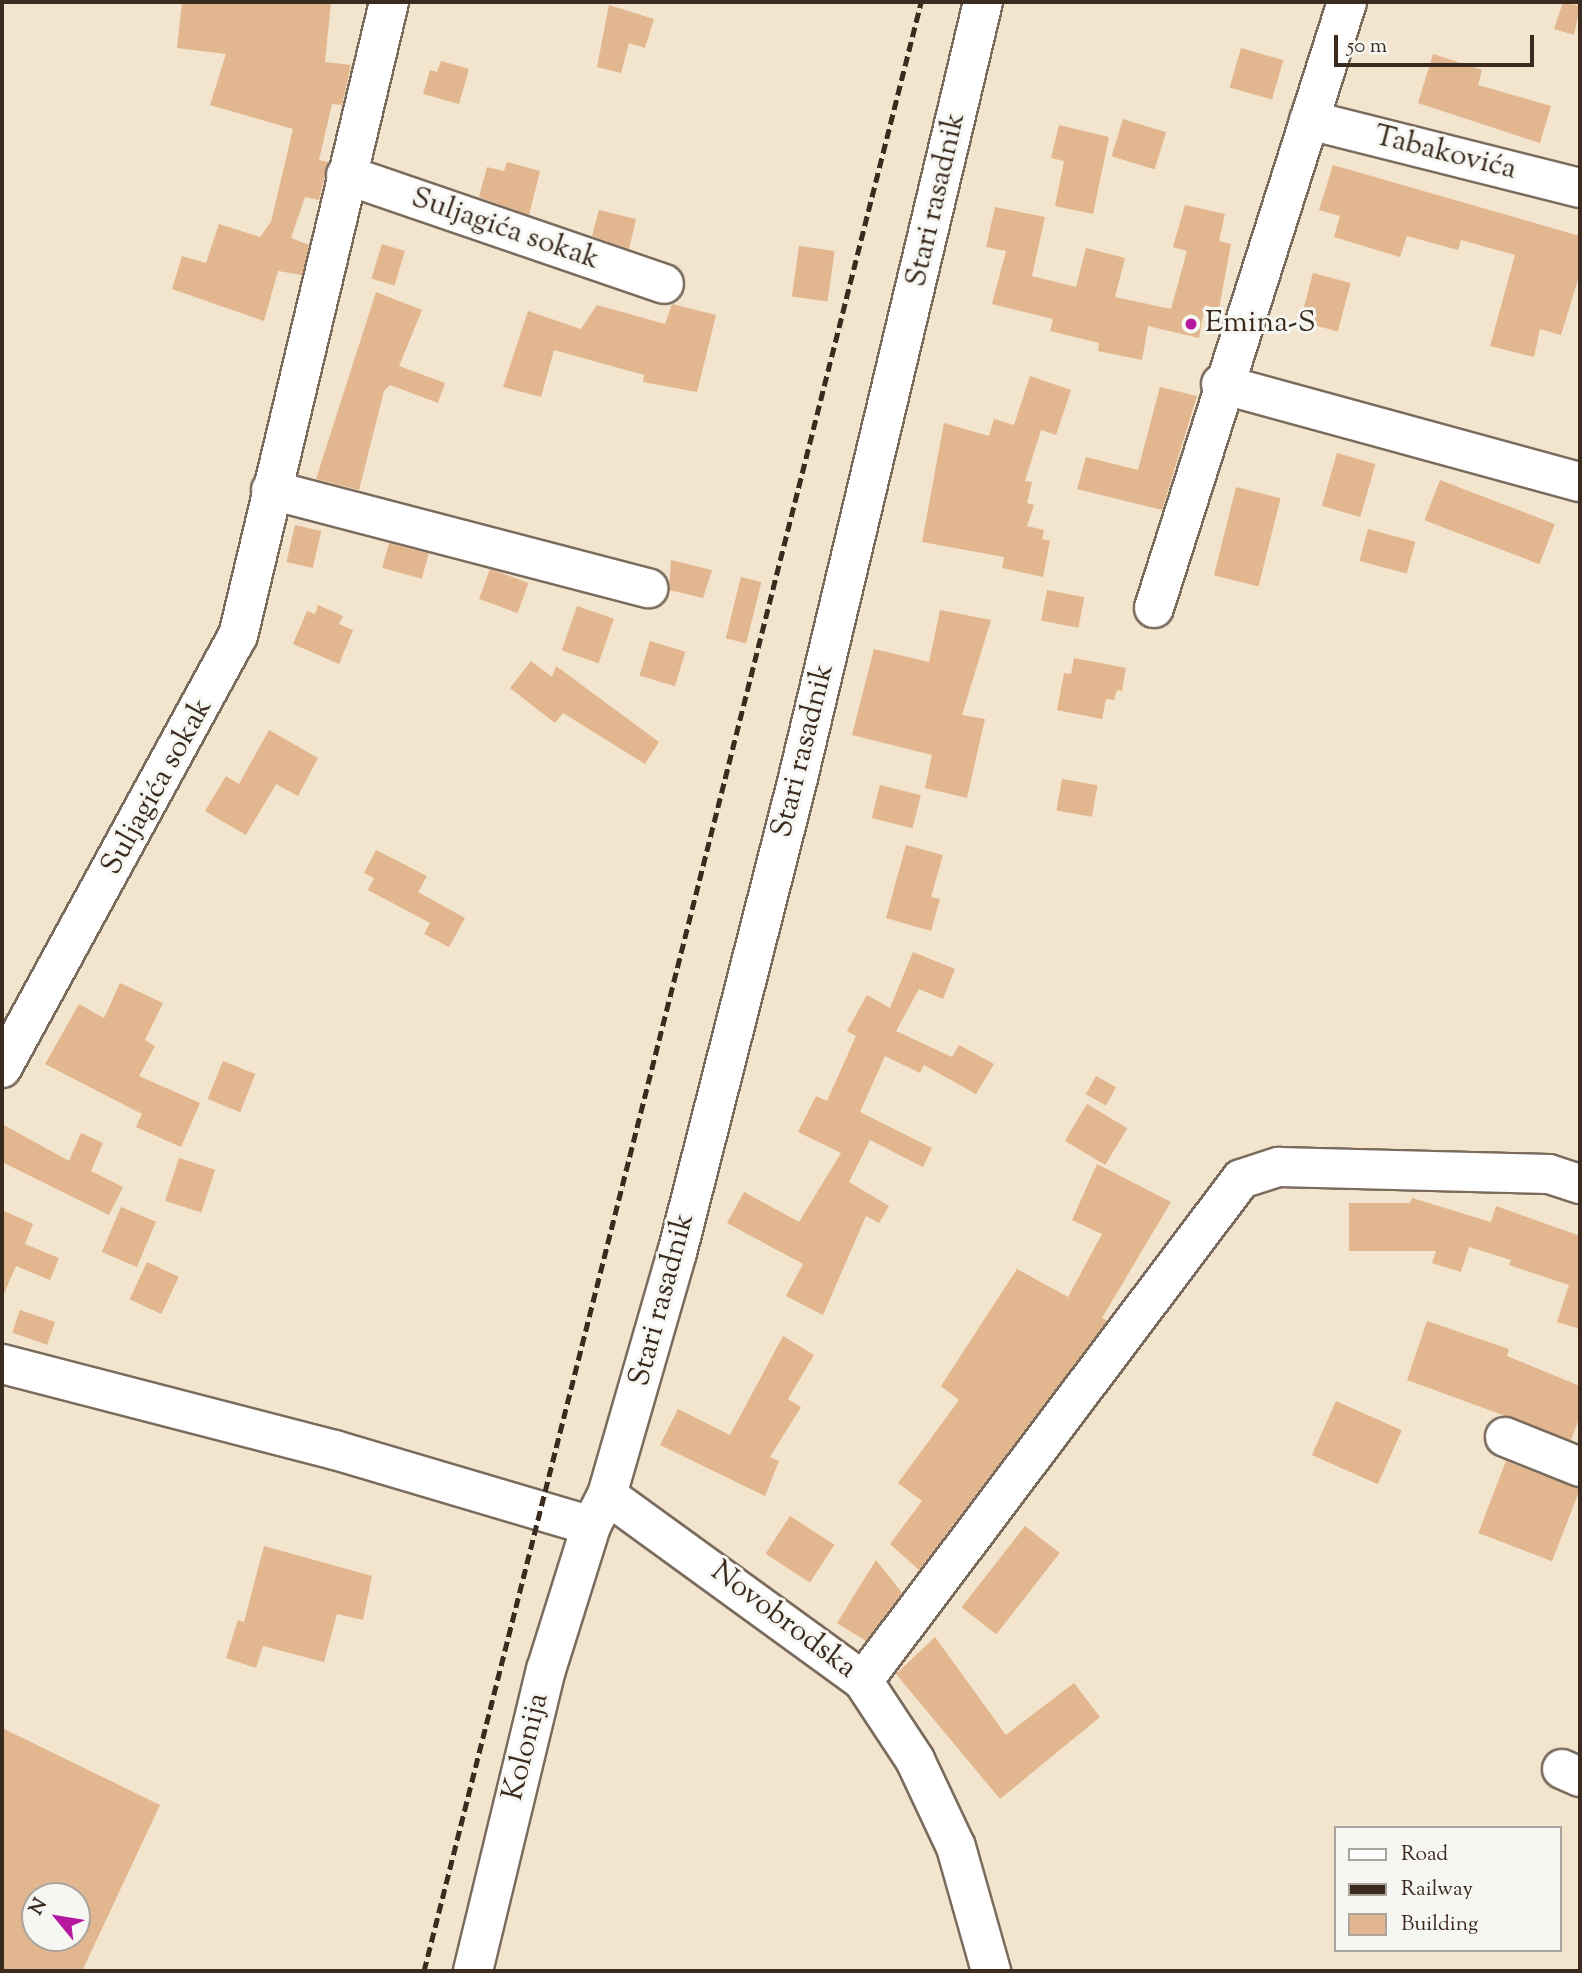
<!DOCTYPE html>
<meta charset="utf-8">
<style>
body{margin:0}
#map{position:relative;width:1582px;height:1973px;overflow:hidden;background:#f3e4ce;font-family:"Sorts Mill Goudy",serif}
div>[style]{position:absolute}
.building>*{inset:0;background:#e2b68e;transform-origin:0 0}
.roads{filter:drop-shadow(2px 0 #7b6b5c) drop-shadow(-2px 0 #7b6b5c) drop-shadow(0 2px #7b6b5c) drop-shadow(0 -2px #7b6b5c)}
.minor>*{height:38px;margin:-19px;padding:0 19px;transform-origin:19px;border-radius:19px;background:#fff}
.rail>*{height:5px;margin-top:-2.5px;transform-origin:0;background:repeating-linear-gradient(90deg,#3b2a1e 0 10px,transparent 0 15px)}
.dots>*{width:19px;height:19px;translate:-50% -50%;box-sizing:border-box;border:4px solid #f6f6f2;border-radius:50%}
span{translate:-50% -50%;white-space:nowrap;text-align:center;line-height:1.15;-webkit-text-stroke:6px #f6f6f2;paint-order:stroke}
.street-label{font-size:30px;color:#3b2a1e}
.poi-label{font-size:30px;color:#3b2a1e}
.left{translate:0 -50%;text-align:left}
.frame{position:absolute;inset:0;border:4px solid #3b2a1e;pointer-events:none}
.legend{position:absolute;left:1334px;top:1826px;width:228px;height:126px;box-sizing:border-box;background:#f6f6f2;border:2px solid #aba49d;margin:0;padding:9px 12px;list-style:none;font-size:21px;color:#3b2a1e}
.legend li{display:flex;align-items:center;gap:14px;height:35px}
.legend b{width:35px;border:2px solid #aba49d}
.north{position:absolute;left:21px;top:1882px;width:70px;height:70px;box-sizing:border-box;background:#f6f6f2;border:2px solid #aba49d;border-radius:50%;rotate:300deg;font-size:19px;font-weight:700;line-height:28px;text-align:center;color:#3b2a1e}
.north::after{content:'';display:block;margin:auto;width:24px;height:32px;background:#b5179e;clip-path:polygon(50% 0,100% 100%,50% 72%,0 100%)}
.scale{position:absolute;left:1334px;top:35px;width:200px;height:32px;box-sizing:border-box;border:4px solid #3b2a1e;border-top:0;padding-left:9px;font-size:21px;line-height:24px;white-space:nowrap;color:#3b2a1e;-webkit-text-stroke:5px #f6f6f2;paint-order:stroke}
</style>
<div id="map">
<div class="building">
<div style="clip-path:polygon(182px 2px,331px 2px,325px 62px,351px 65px,342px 105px,332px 104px,319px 160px,328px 162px,319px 200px,305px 197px,291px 238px,309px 245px,302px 275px,278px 271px,264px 321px,172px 289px,182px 256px,206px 263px,219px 224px,260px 237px,271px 222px,293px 129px,210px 105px,226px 54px,177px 48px)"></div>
<div style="clip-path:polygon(1563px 2px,1580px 6px,1574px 35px,1554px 29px)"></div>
<div style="clip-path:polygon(609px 5px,654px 19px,645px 48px,629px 43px,621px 73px,597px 67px)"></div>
<div style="left:1241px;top:48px;width:44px;height:41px;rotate:16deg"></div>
<div style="clip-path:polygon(1433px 54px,1482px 70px,1478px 85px,1551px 106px,1540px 143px,1418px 103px)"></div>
<div style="clip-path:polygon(441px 61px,469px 69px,459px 104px,423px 94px,430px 70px,437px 72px)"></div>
<div style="left:1123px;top:119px;width:45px;height:39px;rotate:17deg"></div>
<div style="clip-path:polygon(1059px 125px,1109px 137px,1093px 214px,1055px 206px,1064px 161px,1051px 158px)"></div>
<div style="clip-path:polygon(507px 162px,540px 171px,529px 215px,479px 197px,487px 167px,504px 171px)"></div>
<div style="clip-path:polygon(1333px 165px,1580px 236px,1580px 273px,1561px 335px,1540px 329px,1534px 357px,1490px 346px,1515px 255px,1461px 240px,1458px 250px,1407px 236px,1400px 257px,1334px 237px,1340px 216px,1319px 210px)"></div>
<div style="clip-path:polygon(1185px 205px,1225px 214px,1219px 241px,1231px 244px,1219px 309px,1205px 305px,1199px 338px,1148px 326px,1142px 360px,1098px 351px,1099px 343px,1050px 331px,1053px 319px,992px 304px,1006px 251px,986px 247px,995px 207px,1045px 217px,1032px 276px,1076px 287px,1086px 248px,1125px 258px,1115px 297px,1171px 309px,1187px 251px,1173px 247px)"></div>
<div style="clip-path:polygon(599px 210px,636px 219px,629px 249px,592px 236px)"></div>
<div style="left:382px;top:244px;width:24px;height:36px;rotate:17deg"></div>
<div style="left:799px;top:246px;width:36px;height:51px;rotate:8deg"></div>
<div style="left:1313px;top:273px;width:39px;height:50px;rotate:15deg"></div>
<div style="clip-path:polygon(376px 292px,422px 310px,399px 366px,445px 383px,438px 403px,390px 385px,384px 391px,359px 490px,316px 479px)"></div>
<div style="clip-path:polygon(672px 304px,716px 315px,697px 392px,643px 382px,644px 375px,554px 350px,541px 397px,503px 387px,528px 311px,581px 329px,597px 305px,665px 324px)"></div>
<div style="clip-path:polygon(1030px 376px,1071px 390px,1056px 435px,1041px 430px,1025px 481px,1032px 482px,1027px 503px,1034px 505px,1027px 526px,1044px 530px,1042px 539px,1050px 541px,1043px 577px,1002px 568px,1004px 557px,922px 542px,944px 423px,989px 436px,994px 419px,1014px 425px)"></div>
<div style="clip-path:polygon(1160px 387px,1197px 396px,1162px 510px,1077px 489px,1086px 457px,1138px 470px)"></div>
<div style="left:1337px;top:453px;width:40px;height:55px;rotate:16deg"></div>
<div style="left:1440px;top:480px;width:123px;height:43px;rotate:21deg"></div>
<div style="left:1236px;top:487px;width:46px;height:91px;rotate:14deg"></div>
<div style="left:295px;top:525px;width:27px;height:38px;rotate:13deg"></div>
<div style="left:1368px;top:529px;width:49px;height:33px;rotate:15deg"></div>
<div style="left:389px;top:543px;width:41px;height:26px;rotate:15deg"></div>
<div style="clip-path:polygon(671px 560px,712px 570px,703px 598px,669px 590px)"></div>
<div style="left:490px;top:569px;width:41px;height:32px;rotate:20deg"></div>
<div style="left:741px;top:577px;width:21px;height:63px;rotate:14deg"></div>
<div style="left:1047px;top:590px;width:38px;height:31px;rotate:11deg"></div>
<div style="clip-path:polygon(318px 605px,343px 616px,339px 624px,353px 630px,339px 664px,293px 644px,307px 611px,315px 614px)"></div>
<div style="left:577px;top:606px;width:39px;height:47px;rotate:19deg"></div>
<div style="clip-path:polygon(940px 610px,991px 620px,962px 715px,985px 719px,967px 798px,925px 788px,932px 755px,852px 735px,874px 649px,929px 662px)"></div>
<div style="left:650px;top:641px;width:37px;height:36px;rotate:17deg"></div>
<div style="clip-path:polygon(1074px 658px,1126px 668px,1122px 691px,1117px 690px,1114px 700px,1106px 699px,1102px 719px,1057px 710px,1064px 673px,1071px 674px)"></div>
<div style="clip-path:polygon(531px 661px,552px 677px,556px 666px,659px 742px,645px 764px,563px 713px,555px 723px,510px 688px)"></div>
<div style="clip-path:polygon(269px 730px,318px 758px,298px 796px,276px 784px,246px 835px,205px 811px,226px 776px,239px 784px)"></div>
<div style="left:1062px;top:779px;width:36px;height:32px;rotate:10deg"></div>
<div style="left:880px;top:785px;width:42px;height:34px;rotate:14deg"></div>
<div style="clip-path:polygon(906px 845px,943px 855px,931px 897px,940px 899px,931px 931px,886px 918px)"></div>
<div style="clip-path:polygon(376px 850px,427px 876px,418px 892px,465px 918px,449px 947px,424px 934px,430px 923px,368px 890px,374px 878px,364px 873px)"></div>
<div style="clip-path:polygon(913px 952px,955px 969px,943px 999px,919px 989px,896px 1031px,952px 1057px,959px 1045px,994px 1064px,976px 1094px,924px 1065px,920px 1073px,885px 1056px,860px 1112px,932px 1148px,923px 1167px,870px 1140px,849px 1182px,889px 1206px,879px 1223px,866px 1216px,823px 1315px,786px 1296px,803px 1264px,727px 1223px,744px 1192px,799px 1222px,841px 1153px,798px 1132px,816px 1096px,827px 1101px,856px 1036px,847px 1031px,867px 995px,890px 1008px)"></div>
<div style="clip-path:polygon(120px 983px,163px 1003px,145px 1040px,155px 1046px,139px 1076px,200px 1103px,181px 1147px,136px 1127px,142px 1114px,45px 1064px,79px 1004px,104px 1018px)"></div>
<div style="left:223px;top:1061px;width:35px;height:41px;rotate:22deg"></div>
<div style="left:1096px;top:1076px;width:23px;height:21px;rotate:29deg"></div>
<div style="left:1087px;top:1104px;width:47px;height:43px;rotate:31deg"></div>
<div style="clip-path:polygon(2px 1124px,69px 1161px,81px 1133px,103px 1143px,91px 1171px,123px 1187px,109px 1215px,2px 1162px)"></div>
<div style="left:179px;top:1158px;width:38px;height:45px;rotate:18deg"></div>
<div style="clip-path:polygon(1097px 1164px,1171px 1202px,1102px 1318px,1107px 1321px,919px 1570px,890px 1544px,922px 1501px,898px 1483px,959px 1400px,941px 1386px,1017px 1269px,1068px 1297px,1102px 1234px,1072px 1220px)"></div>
<div style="clip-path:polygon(1412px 1198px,1491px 1222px,1496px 1206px,1580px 1236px,1580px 1329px,1557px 1322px,1569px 1285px,1509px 1265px,1511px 1260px,1469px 1247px,1461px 1272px,1432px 1263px,1436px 1251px,1349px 1251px,1349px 1203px,1410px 1203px)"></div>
<div style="left:121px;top:1207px;width:38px;height:49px;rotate:23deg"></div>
<div style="clip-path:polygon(2px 1210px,33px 1224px,25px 1244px,59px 1258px,50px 1280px,16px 1266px,2px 1298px)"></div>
<div style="left:147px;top:1262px;width:35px;height:41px;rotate:25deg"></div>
<div style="left:20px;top:1310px;width:37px;height:24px;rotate:19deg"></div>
<div style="clip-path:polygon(1427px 1321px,1509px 1349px,1507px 1356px,1580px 1386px,1580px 1416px,1571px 1440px,1407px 1380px)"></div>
<div style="clip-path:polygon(783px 1336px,814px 1355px,788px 1399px,801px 1407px,770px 1457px,779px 1461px,765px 1496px,660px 1445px,678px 1409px,730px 1435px)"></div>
<div style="left:1336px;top:1401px;width:72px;height:59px;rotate:24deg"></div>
<div style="left:1506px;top:1461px;width:79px;height:77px;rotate:21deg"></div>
<div style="left:790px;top:1516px;width:53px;height:45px;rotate:33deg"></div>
<div style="left:1025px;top:1526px;width:44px;height:103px;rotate:38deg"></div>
<div style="clip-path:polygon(264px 1546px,372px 1576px,363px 1620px,337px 1614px,324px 1662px,263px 1646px,256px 1668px,226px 1658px,238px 1620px,244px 1622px)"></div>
<div style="clip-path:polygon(876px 1560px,902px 1593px,866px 1641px,837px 1623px)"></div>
<div style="clip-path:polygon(935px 1637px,1006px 1735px,1074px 1683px,1100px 1717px,1000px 1799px,896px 1674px)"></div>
<div style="clip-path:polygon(evenodd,2px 1728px,160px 1805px,82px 1971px,2px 1971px,2px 1728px,35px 1896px,77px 1896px,77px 1938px,35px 1938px,35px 1896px)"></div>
</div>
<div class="roads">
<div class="minor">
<div style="left:1309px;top:120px;width:279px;rotate:14.1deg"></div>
<div style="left:346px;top:175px;width:336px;rotate:18.9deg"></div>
<div style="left:1221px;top:384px;width:372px;rotate:15.3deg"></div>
<div style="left:271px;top:490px;width:390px;rotate:14.6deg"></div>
<div style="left:1154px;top:608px;width:636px;rotate:-72.33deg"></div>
<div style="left:2px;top:1068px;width:492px;rotate:-61.4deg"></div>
<div style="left:238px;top:636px;width:652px;rotate:-76.6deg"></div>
<div style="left:2px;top:1364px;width:344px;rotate:14.5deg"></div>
<div style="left:335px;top:1450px;width:267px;rotate:16.5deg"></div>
<div style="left:1505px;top:1437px;width:81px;rotate:21.8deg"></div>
<div style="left:607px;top:1495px;width:252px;rotate:-73.9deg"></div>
<div style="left:677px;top:1253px;width:490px;rotate:-75.7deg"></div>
<div style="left:798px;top:778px;width:798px;rotate:-76.59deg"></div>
<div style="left:863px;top:1681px;width:628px;rotate:-53.02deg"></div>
<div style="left:1241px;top:1179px;width:40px;rotate:-18deg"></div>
<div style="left:1279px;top:1167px;width:270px;rotate:1.5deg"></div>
<div style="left:1549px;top:1174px;width:33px;rotate:18deg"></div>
<div style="left:1562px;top:1769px;width:20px;rotate:24deg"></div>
<div style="left:473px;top:1971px;width:310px;rotate:-76.4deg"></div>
<div style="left:546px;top:1670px;width:151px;rotate:-72.6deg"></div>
<div style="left:591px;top:1526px;width:35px;rotate:-63deg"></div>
<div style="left:607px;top:1495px;width:316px;rotate:36deg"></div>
<div style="left:863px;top:1681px;width:95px;rotate:56.6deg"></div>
<div style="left:915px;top:1760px;width:96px;rotate:64.8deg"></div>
<div style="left:956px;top:1847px;width:129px;rotate:74.2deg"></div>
</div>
</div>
<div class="rail">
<div style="left:424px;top:1971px;width:2031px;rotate:-75.83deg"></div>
</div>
<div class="dots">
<div style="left:1191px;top:324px;background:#b5179e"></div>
</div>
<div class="street-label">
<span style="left:1445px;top:154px;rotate:14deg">Tabakovića</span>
<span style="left:937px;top:200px;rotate:-77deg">Stari rasadnik</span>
<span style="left:505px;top:230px;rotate:19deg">Suljagića sokak</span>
<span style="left:804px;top:751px;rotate:-76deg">Stari rasadnik</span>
<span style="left:158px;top:787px;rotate:-61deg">Suljagića sokak</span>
<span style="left:663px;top:1300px;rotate:-75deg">Stari rasadnik</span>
<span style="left:783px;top:1621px;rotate:37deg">Novobrodska</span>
<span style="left:527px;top:1747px;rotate:-76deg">Kolonija</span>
</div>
<div class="poi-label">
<span class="left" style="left:1205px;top:324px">Emina-S</span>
</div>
<div class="frame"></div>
<ul class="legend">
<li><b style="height:9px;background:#fff"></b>Road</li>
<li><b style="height:9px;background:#3b2a1e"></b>Railway</li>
<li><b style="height:19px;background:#e2b68e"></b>Building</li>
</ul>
<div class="north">N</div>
<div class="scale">50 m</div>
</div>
